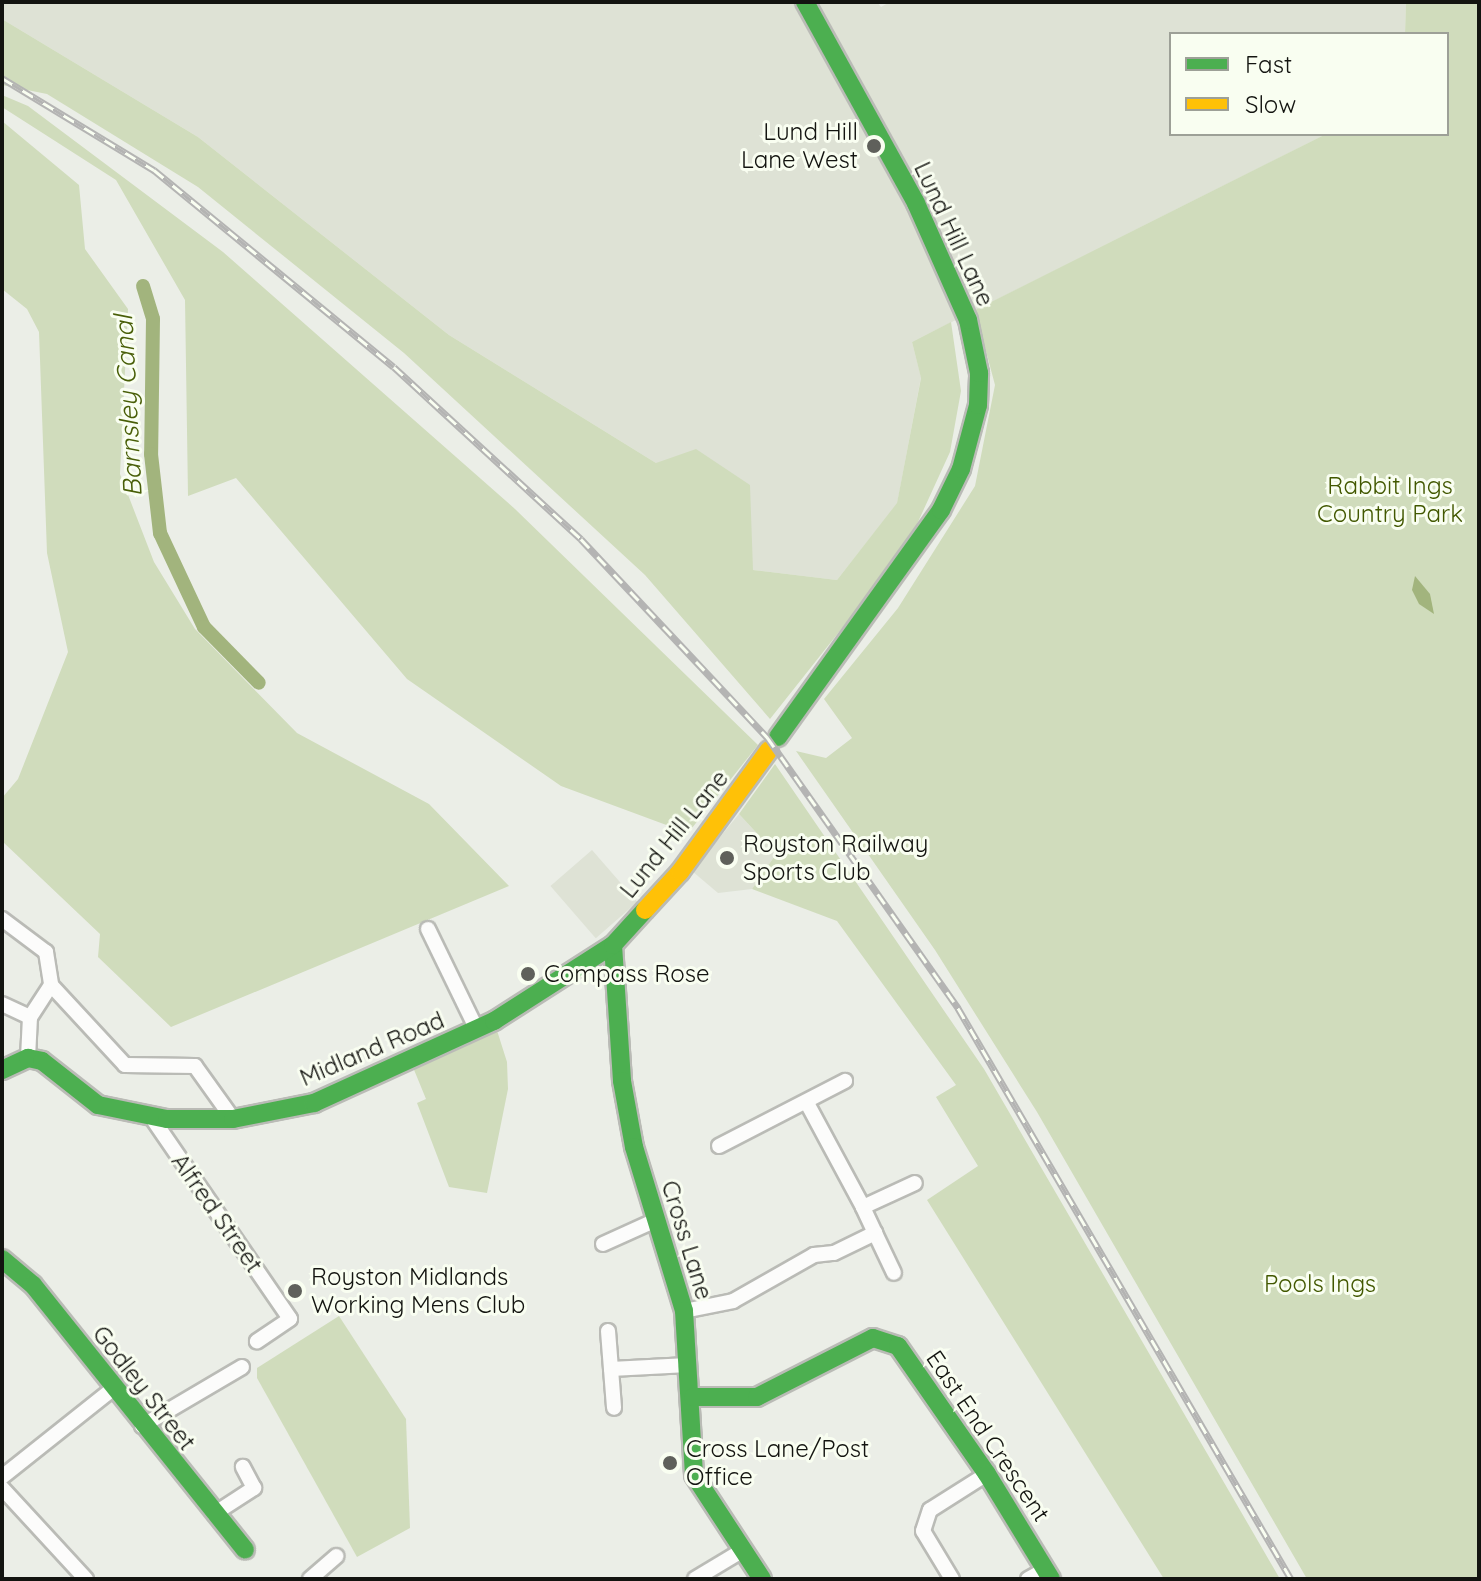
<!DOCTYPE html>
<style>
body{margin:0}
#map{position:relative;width:1481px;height:1581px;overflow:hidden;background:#ebeee7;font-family:Quicksand,sans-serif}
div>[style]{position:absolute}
.built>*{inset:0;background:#dee2d5;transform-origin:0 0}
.green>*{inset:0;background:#d0dcbc}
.water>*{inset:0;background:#a2b47d}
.canal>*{height:14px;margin:-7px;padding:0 7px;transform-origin:7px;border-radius:7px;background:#a2b47d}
.roads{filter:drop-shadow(2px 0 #babbb6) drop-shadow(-2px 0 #babbb6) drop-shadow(0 2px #babbb6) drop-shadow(0 -2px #babbb6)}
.street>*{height:14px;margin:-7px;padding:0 7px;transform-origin:7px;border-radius:7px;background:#fcfcfb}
.fast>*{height:18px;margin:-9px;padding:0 9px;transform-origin:9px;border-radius:9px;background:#4caf50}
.slow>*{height:18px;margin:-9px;padding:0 9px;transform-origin:9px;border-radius:9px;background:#ffc107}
.rail>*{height:7px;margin-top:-3.5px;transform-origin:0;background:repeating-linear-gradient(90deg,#f9fef1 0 12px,#b4b4b3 0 24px);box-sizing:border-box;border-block:2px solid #b4b4b3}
.dots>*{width:22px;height:22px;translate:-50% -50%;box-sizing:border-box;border:4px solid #f9fef1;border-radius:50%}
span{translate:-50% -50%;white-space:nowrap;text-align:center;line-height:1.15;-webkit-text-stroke:6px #f9fef1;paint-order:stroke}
.poi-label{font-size:24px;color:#131410}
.right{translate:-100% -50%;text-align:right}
.left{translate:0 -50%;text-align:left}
.street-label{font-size:24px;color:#131410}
.park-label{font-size:24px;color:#425800}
.water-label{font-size:26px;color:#485e07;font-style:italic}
.frame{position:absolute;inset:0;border:4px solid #131410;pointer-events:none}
.legend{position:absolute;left:1169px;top:32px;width:280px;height:104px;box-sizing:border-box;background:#f9fef1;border:2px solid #9da097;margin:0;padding:10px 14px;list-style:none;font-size:24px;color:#131410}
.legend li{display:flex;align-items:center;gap:16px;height:40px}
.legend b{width:40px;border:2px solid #9da097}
</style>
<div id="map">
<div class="built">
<div style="clip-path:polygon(2px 2px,877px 2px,881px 7px,890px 2px,1406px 2px,1405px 34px,1171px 34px,1171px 134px,1326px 134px,912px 342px,921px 377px,897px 504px,837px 580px,753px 570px,656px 463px,449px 335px,198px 137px,2px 19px)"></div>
<div style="clip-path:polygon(739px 814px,776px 854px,752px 889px,718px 893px,692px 871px)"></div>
<div style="left:592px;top:850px;width:69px;height:55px;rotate:49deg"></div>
</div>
<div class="green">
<div style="clip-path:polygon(1406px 2px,1479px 2px,1479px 1579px,1307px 1579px,1037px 1112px,935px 950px,796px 751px,826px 758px,852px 738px,824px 699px,898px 608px,975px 486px,995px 385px,975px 310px,1326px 134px,1447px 134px,1447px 34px,1405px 34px)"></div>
<div style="clip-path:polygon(2px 19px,198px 137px,449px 335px,656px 463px,696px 449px,750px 485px,753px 570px,837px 580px,897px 503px,921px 378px,912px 342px,951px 322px,961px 391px,950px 452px,907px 546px,770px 719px,645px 575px,404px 353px,198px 187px,47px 94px,2px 85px)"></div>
<div style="clip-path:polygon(2px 95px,28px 106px,223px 252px,515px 509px,758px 745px,688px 833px,561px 786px,407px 679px,236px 478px,188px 496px,185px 300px,116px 180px,2px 107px)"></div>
<div style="clip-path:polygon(2px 121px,79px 185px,85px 249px,128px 309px,120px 474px,154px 562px,195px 629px,297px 733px,429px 804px,509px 886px,171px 1027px,98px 957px,100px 934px,2px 841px,2px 798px,18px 779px,68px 652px,47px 553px,39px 332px,27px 309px,2px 289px)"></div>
<div style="clip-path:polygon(775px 764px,984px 1069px,1280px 1579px,1164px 1579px,927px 1200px,978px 1166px,936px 1097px,956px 1085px,837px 921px,752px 889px,776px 854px,739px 814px)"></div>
<div style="clip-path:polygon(494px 1021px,507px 1062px,508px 1089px,487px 1193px,449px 1187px,417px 1103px,426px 1099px,410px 1060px)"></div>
<div style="clip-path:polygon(339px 1316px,406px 1419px,410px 1528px,357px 1557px,257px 1378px,257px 1368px)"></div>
</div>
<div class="water">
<div style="clip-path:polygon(1415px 576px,1430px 594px,1434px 614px,1419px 604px,1412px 590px)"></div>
</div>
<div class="canal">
<div style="left:143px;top:286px;width:34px;rotate:73deg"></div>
<div style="left:153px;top:319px;width:135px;rotate:90.8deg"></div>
<div style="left:151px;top:454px;width:80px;rotate:83.5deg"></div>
<div style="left:160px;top:533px;width:104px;rotate:64.9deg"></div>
<div style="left:204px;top:627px;width:78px;rotate:45.5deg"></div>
</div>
<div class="roads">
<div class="street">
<div style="left:2px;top:919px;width:55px;rotate:36.9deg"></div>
<div style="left:46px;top:952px;width:33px;rotate:81deg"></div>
<div style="left:51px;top:985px;width:38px;rotate:123deg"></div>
<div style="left:428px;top:929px;width:112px;rotate:64.1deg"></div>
<div style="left:51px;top:985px;width:109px;rotate:47.2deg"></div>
<div style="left:125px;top:1065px;width:70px;rotate:0.8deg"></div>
<div style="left:195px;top:1066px;width:65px;rotate:54.4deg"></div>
<div style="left:2px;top:1004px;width:31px;rotate:25deg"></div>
<div style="left:30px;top:1017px;width:41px;rotate:92.8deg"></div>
<div style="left:807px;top:1103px;width:118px;rotate:61.7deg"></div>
<div style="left:150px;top:1115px;width:247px;rotate:55.5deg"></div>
<div style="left:290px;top:1319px;width:40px;rotate:146deg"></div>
<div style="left:719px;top:1146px;width:142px;rotate:-27.3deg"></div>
<div style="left:875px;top:1233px;width:44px;rotate:64.6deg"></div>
<div style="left:603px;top:1244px;width:58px;rotate:-24.4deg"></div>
<div style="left:684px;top:1311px;width:50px;rotate:-11.5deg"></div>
<div style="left:733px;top:1301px;width:93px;rotate:-29.6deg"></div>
<div style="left:814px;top:1255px;width:20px;rotate:-6deg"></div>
<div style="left:834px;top:1253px;width:46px;rotate:-26deg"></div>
<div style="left:875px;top:1233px;width:29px;rotate:-115deg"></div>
<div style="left:863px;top:1207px;width:57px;rotate:-24.8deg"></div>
<div style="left:608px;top:1331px;width:77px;rotate:85.5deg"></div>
<div style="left:611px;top:1369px;width:77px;rotate:-3deg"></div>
<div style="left:142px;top:1426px;width:116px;rotate:-30.5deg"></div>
<div style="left:2px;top:1477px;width:143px;rotate:-38.5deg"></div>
<div style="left:2px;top:1488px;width:124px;rotate:47.3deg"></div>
<div style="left:214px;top:1514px;width:48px;rotate:-33deg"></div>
<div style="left:254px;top:1488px;width:24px;rotate:-118deg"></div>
<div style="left:310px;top:1579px;width:35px;rotate:-41deg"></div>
<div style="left:695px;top:1579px;width:56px;rotate:-31.1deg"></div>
<div style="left:952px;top:1579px;width:56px;rotate:-121.1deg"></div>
<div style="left:923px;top:1531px;width:22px;rotate:-72deg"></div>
<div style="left:930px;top:1510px;width:67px;rotate:-32.3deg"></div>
<div style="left:1028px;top:1579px;width:21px;rotate:-29deg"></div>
</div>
<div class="fast">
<div style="left:778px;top:737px;width:279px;rotate:-54.3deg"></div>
<div style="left:941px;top:510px;width:46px;rotate:-64deg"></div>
<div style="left:961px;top:469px;width:66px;rotate:-75.1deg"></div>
<div style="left:978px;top:405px;width:32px;rotate:-88deg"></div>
<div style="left:979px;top:373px;width:54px;rotate:-101.7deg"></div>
<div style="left:968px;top:320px;width:128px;rotate:-114deg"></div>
<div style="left:916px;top:203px;width:230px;rotate:-118.9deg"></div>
<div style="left:613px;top:945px;width:136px;rotate:86.2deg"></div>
<div style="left:622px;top:1081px;width:67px;rotate:79.7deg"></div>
<div style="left:634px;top:1147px;width:171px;rotate:73deg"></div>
<div style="left:684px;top:1311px;width:164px;rotate:86.5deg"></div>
<div style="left:694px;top:1475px;width:124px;rotate:56.8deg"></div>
<div style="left:2px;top:1070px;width:29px;rotate:-25deg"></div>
<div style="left:28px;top:1058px;width:14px;rotate:12deg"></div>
<div style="left:42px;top:1061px;width:71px;rotate:38.2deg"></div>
<div style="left:98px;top:1105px;width:70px;rotate:11.5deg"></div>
<div style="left:167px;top:1119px;width:66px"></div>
<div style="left:233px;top:1119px;width:83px;rotate:-11.2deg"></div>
<div style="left:314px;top:1103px;width:198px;rotate:-24.5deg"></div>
<div style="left:494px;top:1021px;width:141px;rotate:-32.6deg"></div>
<div style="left:613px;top:945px;width:47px;rotate:-47.6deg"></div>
<div style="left:2px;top:1259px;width:40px;rotate:40deg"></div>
<div style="left:33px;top:1285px;width:339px;rotate:51.3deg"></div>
<div style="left:693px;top:1397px;width:64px"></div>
<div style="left:757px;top:1397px;width:130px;rotate:-27deg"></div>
<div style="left:873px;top:1338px;width:26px;rotate:18deg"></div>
<div style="left:898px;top:1346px;width:156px;rotate:55.2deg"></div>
<div style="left:987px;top:1474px;width:123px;rotate:58.6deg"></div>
</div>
<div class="slow">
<div style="left:645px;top:910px;width:52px;rotate:-47.4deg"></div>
<div style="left:680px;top:872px;width:151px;rotate:-53.9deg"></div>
</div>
</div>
<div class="rail">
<div style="left:2px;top:78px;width:178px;rotate:31.2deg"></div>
<div style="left:154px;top:170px;width:310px;rotate:39.4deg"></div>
<div style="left:394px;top:367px;width:254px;rotate:42.6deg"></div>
<div style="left:581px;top:539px;width:272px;rotate:46.8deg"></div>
<div style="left:767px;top:737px;width:332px;rotate:54.8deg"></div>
<div style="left:958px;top:1008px;width:661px;rotate:59.75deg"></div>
</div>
<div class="dots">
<div style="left:874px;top:146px;background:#5f605b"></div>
<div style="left:727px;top:858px;background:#5f605b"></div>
<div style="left:528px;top:974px;background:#5f605b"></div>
<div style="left:295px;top:1291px;background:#5f605b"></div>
<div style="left:670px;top:1463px;background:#5f605b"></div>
</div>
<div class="poi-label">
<span class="right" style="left:858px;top:146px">Lund Hill<br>Lane West</span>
<span class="left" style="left:743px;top:858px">Royston Railway<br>Sports Club</span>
<span class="left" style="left:544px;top:974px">Compass Rose</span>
<span class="left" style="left:311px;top:1291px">Royston Midlands<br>Working Mens Club</span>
<span class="left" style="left:686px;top:1463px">Cross Lane/Post<br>Office</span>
</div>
<div class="street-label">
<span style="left:954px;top:234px;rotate:65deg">Lund Hill Lane</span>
<span style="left:674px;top:834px;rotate:-51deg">Lund Hill Lane</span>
<span style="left:372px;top:1049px;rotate:-23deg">Midland Road</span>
<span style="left:217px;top:1213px;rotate:55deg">Alfred Street</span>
<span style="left:687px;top:1240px;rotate:73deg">Cross Lane</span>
<span style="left:144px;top:1388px;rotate:52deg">Godley Street</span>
<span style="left:988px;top:1436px;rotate:56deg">East End Crescent</span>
</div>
<div class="park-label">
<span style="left:1390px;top:500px">Rabbit Ings<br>Country Park</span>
<span style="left:1320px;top:1284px">Pools Ings</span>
</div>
<div class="water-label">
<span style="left:128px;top:406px;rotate:-93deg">Barnsley Canal</span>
</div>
<div class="frame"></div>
<ul class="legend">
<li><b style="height:10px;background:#4caf50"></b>Fast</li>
<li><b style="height:10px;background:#ffc107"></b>Slow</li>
</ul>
</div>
